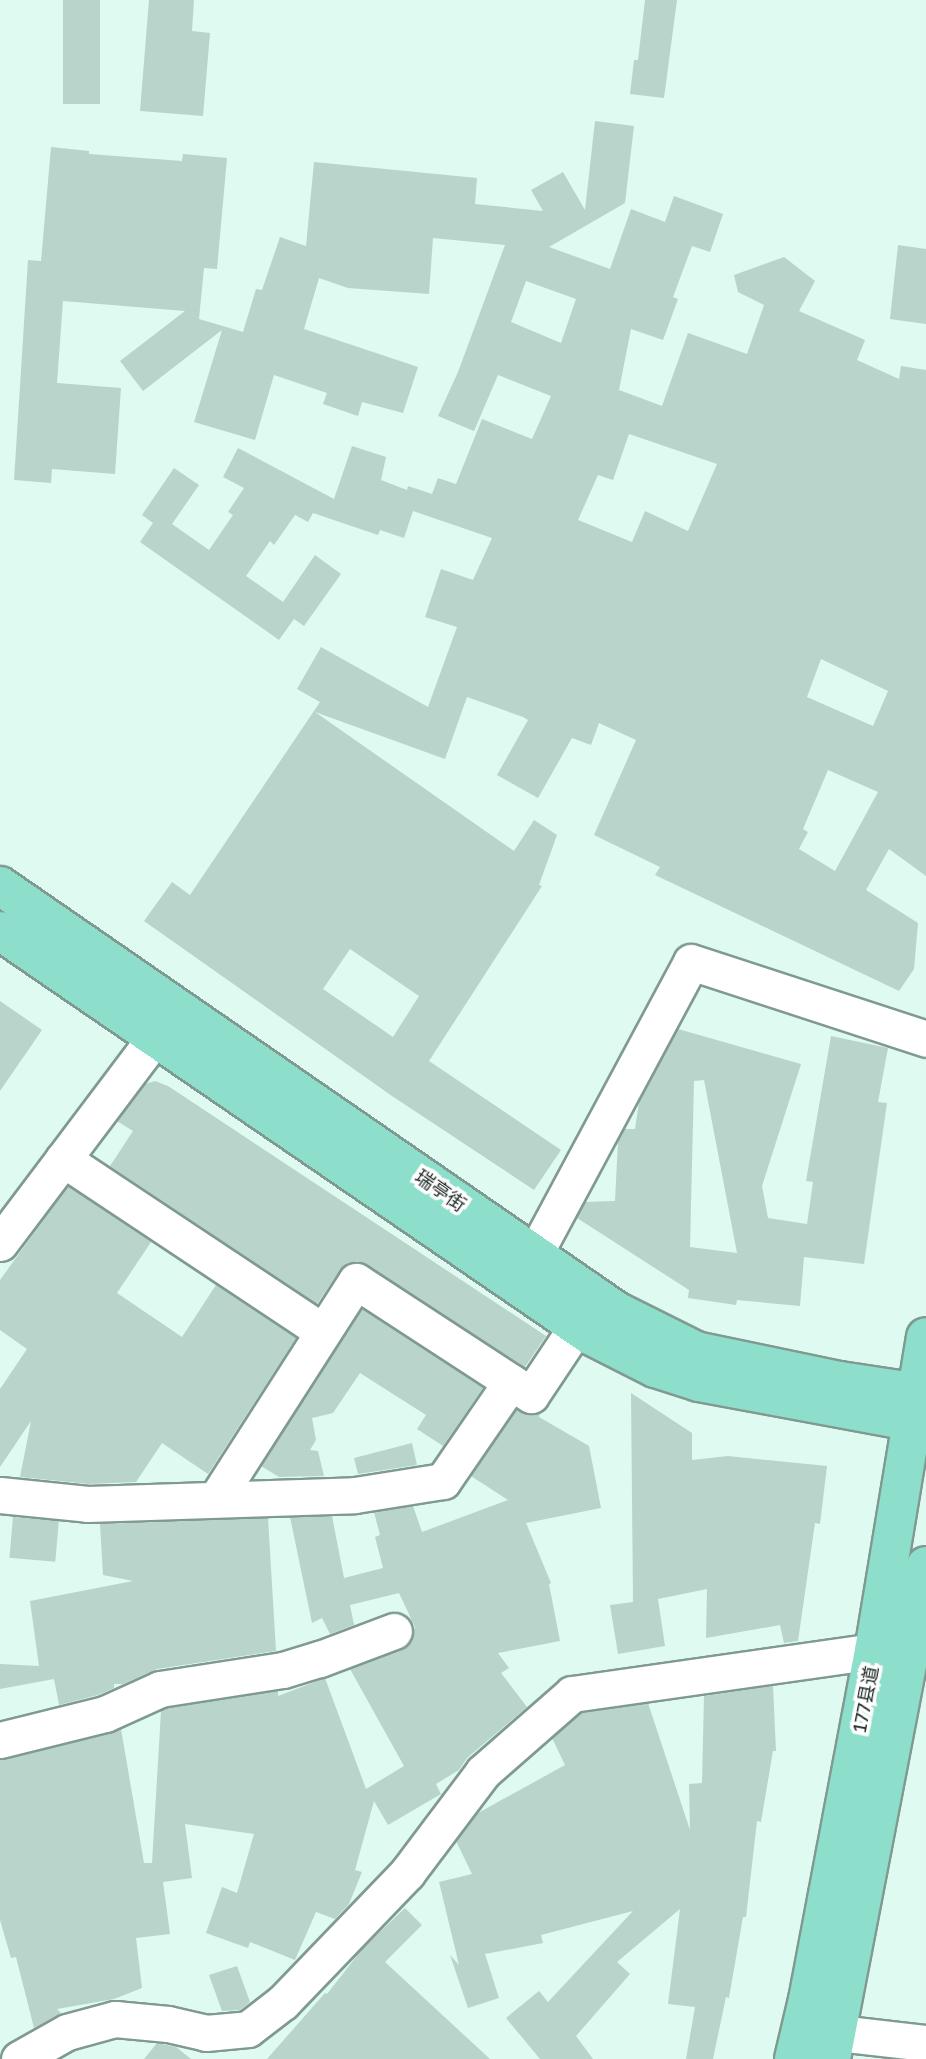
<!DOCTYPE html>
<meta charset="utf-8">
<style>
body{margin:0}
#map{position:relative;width:926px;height:2059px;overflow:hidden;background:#defaf1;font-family:"Golos Text","Noto Sans SC",sans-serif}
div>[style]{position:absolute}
.building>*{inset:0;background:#b9d4cb;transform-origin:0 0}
.roads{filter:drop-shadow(2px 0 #809a91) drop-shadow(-2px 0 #809a91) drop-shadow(0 2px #809a91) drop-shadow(0 -2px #809a91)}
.minor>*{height:35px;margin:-17.5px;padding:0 17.5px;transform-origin:17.5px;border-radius:17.5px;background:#fff}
.major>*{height:38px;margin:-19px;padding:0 19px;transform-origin:19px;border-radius:19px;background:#8ddfcc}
span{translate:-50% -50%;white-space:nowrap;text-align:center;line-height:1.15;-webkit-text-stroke:7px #fff;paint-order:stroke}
.street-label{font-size:19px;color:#212b28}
</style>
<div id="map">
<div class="building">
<div style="left:63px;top:0;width:37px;height:104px"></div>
<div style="clip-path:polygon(149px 0,194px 0,192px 31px,210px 33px,203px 116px,140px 111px)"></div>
<div style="clip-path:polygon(645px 0,677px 0,664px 98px,630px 94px,634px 60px,638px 60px)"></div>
<div style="clip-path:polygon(evenodd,595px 121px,634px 126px,625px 203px,549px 247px,610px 269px,631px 209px,665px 222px,674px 196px,723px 214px,710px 252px,692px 246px,673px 297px,678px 299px,663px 340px,631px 329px,619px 390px,662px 406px,688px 333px,747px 354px,764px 305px,738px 292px,734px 275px,784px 257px,815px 281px,799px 311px,865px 340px,857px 360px,899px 379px,901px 366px,926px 370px,926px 876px,889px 849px,866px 890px,918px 923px,914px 969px,899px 991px,655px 875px,660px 867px,594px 835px,636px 740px,599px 723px,591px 745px,572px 738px,538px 798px,497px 775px,528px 720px,523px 717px,467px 697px,445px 759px,315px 712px,514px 851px,534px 820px,557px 835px,539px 885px,542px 886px,429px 1061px,561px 1150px,534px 1190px,392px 1096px,144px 921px,172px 882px,190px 895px,320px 702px,297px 689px,321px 647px,428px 707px,457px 627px,425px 617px,441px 569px,473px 580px,492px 538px,413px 511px,404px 538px,380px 530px,378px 535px,313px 513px,308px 522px,295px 515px,274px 545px,270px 541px,246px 576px,283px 602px,315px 555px,341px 574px,304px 626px,294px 619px,279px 640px,140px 542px,153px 523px,142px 515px,174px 468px,199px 485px,172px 524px,209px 550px,233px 515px,228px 512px,244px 488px,223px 477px,238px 448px,334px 499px,352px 446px,386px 457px,381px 480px,407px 490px,408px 486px,432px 494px,438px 478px,456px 484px,482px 419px,532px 439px,551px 396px,498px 375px,474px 431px,438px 416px,458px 372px,505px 245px,433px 238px,429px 294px,348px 288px,319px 278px,304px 329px,418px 367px,403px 413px,362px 402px,358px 416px,323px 404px,327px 393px,274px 375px,255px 440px,194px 422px,222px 330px,143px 391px,120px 361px,185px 311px,63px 301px,57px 383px,121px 388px,115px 474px,52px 469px,51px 483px,14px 480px,28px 260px,41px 261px,51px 147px,89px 151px,89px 154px,182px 161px,183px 154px,227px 158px,217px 269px,204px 268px,199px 319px,243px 332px,256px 289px,262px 290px,280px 237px,306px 246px,314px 162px,477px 178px,475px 204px,543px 211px,531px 190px,563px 172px,585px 210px,595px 121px,526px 281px,576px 299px,561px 343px,511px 322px,526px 281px,595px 121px,629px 434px,717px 464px,688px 531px,645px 511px,632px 542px,578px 520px,598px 475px,613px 480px,629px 434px,595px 121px,821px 659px,888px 691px,873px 726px,807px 697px,821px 659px,595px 121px,828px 770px,878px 792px,835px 871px,799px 849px,808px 832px,803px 829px,828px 770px,595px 121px,350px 949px,419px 996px,393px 1037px,323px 989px,350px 949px)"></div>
<div style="clip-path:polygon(898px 245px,926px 249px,926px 324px,890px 319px)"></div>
<div style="clip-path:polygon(0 1001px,42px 1030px,0 1091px)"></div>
<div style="clip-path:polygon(evenodd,678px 1029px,801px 1064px,762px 1186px,768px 1218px,807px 1224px,813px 1182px,806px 1181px,831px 1036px,888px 1048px,878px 1102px,887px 1103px,864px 1264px,804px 1257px,800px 1306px,737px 1300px,736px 1305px,688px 1298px,689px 1290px,577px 1218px,585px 1202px,615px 1201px,618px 1141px,624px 1129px,635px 1129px,639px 1102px,678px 1029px,704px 1080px,737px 1253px,690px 1247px,694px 1081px,704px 1080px)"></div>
<div style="clip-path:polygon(155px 1081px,168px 1086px,546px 1336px,525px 1367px,358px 1261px,347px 1263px,340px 1270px,317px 1304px,110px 1166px,133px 1131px,117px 1121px,145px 1084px)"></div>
<div style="clip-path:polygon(68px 1186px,151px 1242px,117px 1293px,182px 1337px,216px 1285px,296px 1338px,208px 1474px,162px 1443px,136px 1482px,89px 1484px,20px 1477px,31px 1421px,0 1467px,0 1389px,27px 1349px,0 1330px,0 1280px)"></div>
<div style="clip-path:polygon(362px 1309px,483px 1388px,443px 1446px,417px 1429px,426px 1415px,360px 1373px,333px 1413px,312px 1418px,316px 1440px,310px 1450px,318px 1451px,324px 1476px,279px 1477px,261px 1466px)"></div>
<div style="clip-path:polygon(631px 1393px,692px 1433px,692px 1460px,728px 1456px,827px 1466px,820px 1524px,815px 1523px,798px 1641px,784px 1643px,780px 1625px,706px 1638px,707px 1589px,658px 1599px,665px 1646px,618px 1654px,610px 1605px,633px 1602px)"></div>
<div style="clip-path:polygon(516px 1410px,529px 1415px,540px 1413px,539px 1417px,589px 1446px,601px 1508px,526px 1523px,551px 1583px,549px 1584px,560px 1641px,498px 1653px,509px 1668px,501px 1673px,527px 1707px,467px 1758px,459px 1770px,436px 1784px,441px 1794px,388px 1825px,374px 1801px,355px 1870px,362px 1872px,349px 1904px,335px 1919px,316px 1912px,295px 1960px,250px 1942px,248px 1948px,206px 1933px,222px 1887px,237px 1893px,254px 1834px,185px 1824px,192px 1878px,163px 1882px,170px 1934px,136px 1938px,142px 1988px,114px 1999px,57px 2009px,61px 2013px,34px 2028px,16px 1957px,11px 1958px,0 1920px,0 1760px,121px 1729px,144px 1863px,152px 1863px,161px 1711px,166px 1708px,278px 1691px,278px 1696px,325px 1678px,366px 1789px,404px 1766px,350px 1669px,402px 1649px,410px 1643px,415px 1627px,399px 1593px,350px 1605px,354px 1625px,330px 1634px,322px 1618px,312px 1623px,290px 1517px,332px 1516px,344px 1578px,383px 1568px,375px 1537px,380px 1535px,374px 1512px,413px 1506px,422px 1532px,508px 1500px,471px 1476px)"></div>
<div style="clip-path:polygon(412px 1443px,417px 1465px,358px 1474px,354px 1458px)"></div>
<div style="left:13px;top:1517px;width:46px;height:41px;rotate:5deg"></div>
<div style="clip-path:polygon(268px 1518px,276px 1651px,157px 1669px,123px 1684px,114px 1684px,114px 1688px,98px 1695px,59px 1705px,54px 1679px,0 1689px,0 1664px,39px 1666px,30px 1601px,133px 1581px,103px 1575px,100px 1524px)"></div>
<div style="clip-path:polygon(773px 1686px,776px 1751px,773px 1751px,761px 1822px,757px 1821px,746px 1917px,743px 1917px,729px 1998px,726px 1997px,713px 2059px,686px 2059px,695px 2007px,668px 2004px,680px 1909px,617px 1962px,630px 1974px,576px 2036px,593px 2059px,540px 2059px,506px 2018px,539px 1991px,548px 2002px,633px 1911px,541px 1935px,543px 1943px,485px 1954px,499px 1998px,468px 2008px,450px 1955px,459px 1965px,439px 1882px,472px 1874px,456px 1841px,478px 1813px,565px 1765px,552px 1738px,581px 1713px,648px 1703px,690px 1830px,689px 1784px,702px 1783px,704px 1696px)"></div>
<div style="clip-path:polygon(405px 1908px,422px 1925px,385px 1962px,490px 2059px,267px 2059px,325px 1993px,327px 1994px,363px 1948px)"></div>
<div style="clip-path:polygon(237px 1966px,250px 2002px,240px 2010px,222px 2011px,209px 1975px)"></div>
<div style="clip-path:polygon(157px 2043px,176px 2047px,191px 2059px,144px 2059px)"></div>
</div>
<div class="roads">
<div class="minor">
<div style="left:63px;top:1159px;width:312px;rotate:33.6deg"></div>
<div style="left:0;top:1243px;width:258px;rotate:-53deg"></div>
<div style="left:534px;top:1255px;width:332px;rotate:-61.8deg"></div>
<div style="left:691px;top:962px;width:247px;rotate:18.1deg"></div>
<div style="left:0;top:1495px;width:88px;rotate:5.8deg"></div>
<div style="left:88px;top:1504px;width:267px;rotate:-1.9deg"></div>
<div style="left:355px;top:1495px;width:89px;rotate:-9deg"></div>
<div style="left:443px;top:1481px;width:120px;rotate:-55.5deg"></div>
<div style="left:216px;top:1499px;width:259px;rotate:-57.3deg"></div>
<div style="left:356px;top:1281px;width:209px;rotate:33.1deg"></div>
<div style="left:531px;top:1395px;width:83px;rotate:-56.3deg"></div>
<div style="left:0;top:1740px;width:108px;rotate:-13.9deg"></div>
<div style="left:105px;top:1714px;width:60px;rotate:-24.4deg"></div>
<div style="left:160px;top:1689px;width:124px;rotate:-8.8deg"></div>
<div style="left:283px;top:1670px;width:39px;rotate:-17deg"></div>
<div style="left:320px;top:1659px;width:79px;rotate:-20.7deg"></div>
<div style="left:838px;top:2033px;width:89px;rotate:6.5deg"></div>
<div style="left:19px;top:2059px;width:55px;rotate:-29.4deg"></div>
<div style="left:67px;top:2032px;width:50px;rotate:-15.2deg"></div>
<div style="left:115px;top:2019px;width:53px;rotate:5.4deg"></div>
<div style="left:168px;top:2024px;width:39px;rotate:13deg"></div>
<div style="left:206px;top:2033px;width:42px;rotate:-5.4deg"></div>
<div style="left:248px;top:2029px;width:44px;rotate:-37.6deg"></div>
<div style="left:283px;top:2002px;width:179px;rotate:-46.1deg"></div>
<div style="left:407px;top:1873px;width:126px;rotate:-53deg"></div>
<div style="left:483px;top:1772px;width:118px;rotate:-41.2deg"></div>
<div style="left:572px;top:1694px;width:305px;rotate:-8.1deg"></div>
</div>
<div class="major">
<div style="left:0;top:886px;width:748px;rotate:34.6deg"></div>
<div style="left:616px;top:1311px;width:89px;rotate:26.6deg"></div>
<div style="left:696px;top:1351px;width:147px;rotate:11.8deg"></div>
<div style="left:840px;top:1381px;width:87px;rotate:8.6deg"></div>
<div style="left:0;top:931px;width:715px;rotate:34.4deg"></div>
<div style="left:590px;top:1335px;width:73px;rotate:26.9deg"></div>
<div style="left:655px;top:1368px;width:46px;rotate:17.7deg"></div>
<div style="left:699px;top:1382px;width:231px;rotate:10.5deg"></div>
<div style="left:794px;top:2059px;width:61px;rotate:-76.7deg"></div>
<div style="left:808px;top:2000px;width:355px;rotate:-79.3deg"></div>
<div style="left:874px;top:1651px;width:318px;rotate:-80.6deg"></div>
<div style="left:831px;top:2059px;width:502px;rotate:-79.09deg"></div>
</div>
</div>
<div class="street-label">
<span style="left:441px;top:1190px;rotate:35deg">瑞亭街</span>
<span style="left:865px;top:1699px;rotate:-79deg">177县道</span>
</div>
</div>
